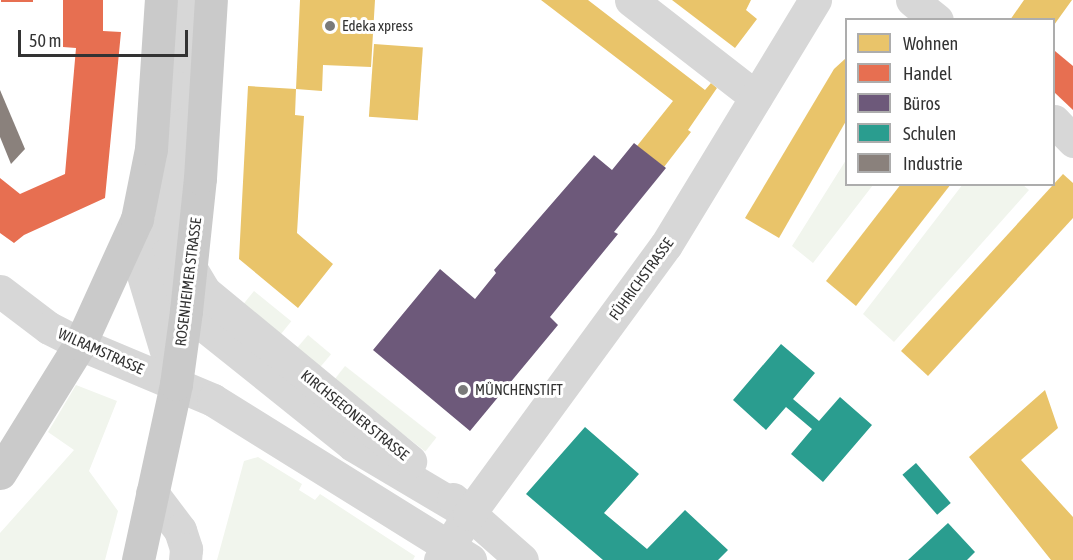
<!DOCTYPE html>
<meta charset="utf-8">
<style>
body{margin:0}
#map{position:relative;width:1073px;height:560px;overflow:hidden;background:#fff;font-family:"Asap Condensed",sans-serif}
div>[style]{position:absolute}
.green>*{inset:0;background:#f1f5ed;transform-origin:0 0}
.homes>*{inset:0;background:#e9c46a;transform-origin:0 0}
.shops>*{inset:0;background:#e76f51;transform-origin:0 0}
.offices>*{inset:0;background:#6d597a}
.schools>*{inset:0;background:#2a9d8f;transform-origin:0 0}
.industry>*{inset:0;background:#8a817c}
.minor>*{height:33px;margin:-16.5px;padding:0 16.5px;transform-origin:16.5px;border-radius:16.5px;background:#d7d7d7}
.major>*{height:33px;margin:-16.5px;padding:0 16.5px;transform-origin:16.5px;border-radius:16.5px;background:#cacaca}
.dots>*{width:16px;height:16px;translate:-50% -50%;box-sizing:border-box;border:3px solid #fff;border-radius:50%}
span{translate:-50% -50%;white-space:nowrap;text-align:center;line-height:1.15;-webkit-text-stroke:6px #fff;paint-order:stroke}
.poi-label{font-size:15px;color:#333}
.left{translate:0 -50%;text-align:left}
.street-label{font-size:15px;color:#333}
.legend{position:absolute;left:845px;top:18px;width:210px;height:168px;box-sizing:border-box;background:#fff;border:2px solid #adadad;margin:0;padding:8px 10px;list-style:none;font-size:18px;color:#333}
.legend li{display:flex;align-items:center;gap:12px;height:30px}
.legend b{width:30px;border:2px solid #adadad}
.scale{position:absolute;left:18px;top:30px;width:170px;height:27px;box-sizing:border-box;border:3px solid #333;border-top:0;padding-left:8px;font-size:18px;line-height:21px;white-space:nowrap;color:#333;-webkit-text-stroke:4px #fff;paint-order:stroke}
</style>
<div id="map">
<div class="green">
<div style="clip-path:polygon(846px 160px,846px 184px,873px 185px,813px 263px,792px 246px)"></div>
<div style="clip-path:polygon(963px 184px,1023px 185px,1029px 190px,894px 342px,863px 314px)"></div>
<div style="left:254px;top:291px;width:48px;height:18px;rotate:39deg"></div>
<div style="left:308px;top:335px;width:30px;height:18px;rotate:40deg"></div>
<div style="left:345px;top:366px;width:116px;height:18px;rotate:38deg"></div>
<div style="clip-path:polygon(76px 385px,117px 401px,89px 471px,118px 511px,105px 560px,0 560px,0 533px,74px 450px,48px 432px)"></div>
<div style="clip-path:polygon(258px 457px,302px 484px,299px 490px,315px 500px,320px 494px,415px 556px,413px 560px,217px 560px,244px 461px)"></div>
</div>
<div class="homes">
<div style="clip-path:polygon(300px 0,375px 0,371px 67px,323px 65px,322px 91px,296px 89px)"></div>
<div style="clip-path:polygon(541px 0,588px 0,705px 90px,711px 83px,717px 88px,688px 130px,691px 132px,664px 167px,637px 146px,673px 101px)"></div>
<div style="clip-path:polygon(672px 0,751px 0,746px 10px,757px 19px,735px 48px)"></div>
<div style="clip-path:polygon(1024px 0,1072px 0,1054px 25px,1054px 20px,1010px 20px)"></div>
<div style="left:374px;top:44px;width:49px;height:73px;rotate:4deg"></div>
<div style="clip-path:polygon(846px 58px,846px 121px,779px 238px,745px 218px,834px 69px)"></div>
<div style="clip-path:polygon(248px 86px,296px 89px,295px 115px,304px 116px,297px 233px,333px 264px,298px 308px,239px 259px)"></div>
<div style="clip-path:polygon(1063px 174px,1073px 183px,1073px 218px,928px 376px,901px 351px)"></div>
<div style="clip-path:polygon(901px 184px,951px 184px,856px 306px,826px 281px)"></div>
<div style="clip-path:polygon(1045px 390px,1058px 428px,1021px 460px,1073px 517px,1073px 560px,1051px 560px,969px 457px)"></div>
</div>
<div class="shops">
<div style="left:1px;top:0;width:32px;height:2px"></div>
<div style="clip-path:polygon(63px 0,103px 0,103px 31px,121px 32px,105px 198px,24px 235px,14px 243px,0 233px,0 178px,20px 194px,65px 174px,76px 48px,63px 47px)"></div>
<div style="clip-path:polygon(1055px 51px,1073px 66px,1073px 110px,1054px 92px)"></div>
</div>
<div class="offices">
<div style="clip-path:polygon(634px 143px,666px 168px,614px 232px,618px 234px,550px 317px,558px 325px,470px 431px,373px 350px,440px 269px,475px 299px,496px 273px,494px 270px,594px 155px,612px 170px)"></div>
</div>
<div class="schools">
<div style="clip-path:polygon(781px 344px,815px 373px,793px 399px,819px 421px,840px 397px,872px 425px,823px 482px,791px 454px,812px 429px,786px 407px,766px 430px,733px 400px)"></div>
<div style="clip-path:polygon(585px 427px,639px 474px,604px 513px,647px 549px,685px 510px,728px 550px,718px 560px,603px 560px,526px 494px)"></div>
<div style="left:916px;top:463px;width:53px;height:18px;rotate:49deg"></div>
<div style="clip-path:polygon(948px 523px,975px 552px,967px 560px,908px 560px)"></div>
</div>
<div class="industry">
<div style="clip-path:polygon(0 90px,25px 149px,11px 164px,0 137px)"></div>
</div>
<div class="minor">
<div style="left:185px;top:0;width:88px;rotate:92.6deg"></div>
<div style="left:181px;top:88px;width:36px;rotate:85deg"></div>
<div style="left:184px;top:124px;width:132px;rotate:98.3deg"></div>
<div style="left:165px;top:255px;width:40px;rotate:77deg"></div>
<div style="left:174px;top:294px;width:21px;rotate:55deg"></div>
<div style="left:186px;top:311px;width:214px;rotate:38.7deg"></div>
<div style="left:353px;top:445px;width:135px;rotate:30.7deg"></div>
<div style="left:631px;top:0;width:158px;rotate:37.8deg"></div>
<div style="left:912px;top:0;width:32px;rotate:39deg"></div>
<div style="left:1054px;top:121px;width:28px;rotate:46deg"></div>
<div style="left:137px;top:219px;width:36px;rotate:90deg"></div>
<div style="left:137px;top:255px;width:135px;rotate:73.2deg"></div>
<div style="left:191px;top:269px;width:27px;rotate:59deg"></div>
<div style="left:205px;top:292px;width:266px;rotate:39.5deg"></div>
<div style="left:0;top:291px;width:61px;rotate:37.1deg"></div>
<div style="left:49px;top:328px;width:35px;rotate:27deg"></div>
<div style="left:80px;top:344px;width:144px;rotate:22.8deg"></div>
<div style="left:213px;top:400px;width:303px;rotate:31.9deg"></div>
<div style="left:152px;top:493px;width:46px;rotate:52.9deg"></div>
<div style="left:180px;top:530px;width:20px;rotate:72deg"></div>
<div style="left:186px;top:549px;width:11px;rotate:95deg"></div>
<div style="left:453px;top:499px;width:92px;rotate:41.5deg"></div>
<div style="left:440px;top:560px;width:54px;rotate:-57.8deg"></div>
<div style="left:469px;top:514px;width:333px;rotate:-53.8deg"></div>
<div style="left:666px;top:245px;width:287px;rotate:-58.7deg"></div>
</div>
<div class="major">
<div style="left:0;top:473px;width:152px;rotate:-58.2deg"></div>
<div style="left:80px;top:344px;width:137px;rotate:-65.5deg"></div>
<div style="left:137px;top:219px;width:71px;rotate:-78.7deg"></div>
<div style="left:151px;top:149px;width:149px;rotate:-86.2deg"></div>
<div style="left:138px;top:560px;width:180px;rotate:-77.8deg"></div>
<div style="left:176px;top:384px;width:74px;rotate:-82.2deg"></div>
<div style="left:186px;top:311px;width:134px;rotate:-84deg"></div>
<div style="left:200px;top:178px;width:178px;rotate:-86.5deg"></div>
</div>
<div class="dots">
<div style="left:330px;top:26px;background:#7a7a7a"></div>
<div style="left:463px;top:390px;background:#7a7a7a"></div>
</div>
<div class="poi-label">
<span class="left" style="left:342px;top:26px">Edeka xpress</span>
<span class="left" style="left:475px;top:390px">MÜNCHENSTIFT</span>
</div>
<div class="street-label">
<span style="left:641px;top:279px;rotate:-54deg">FÜHRICHSTRASSE</span>
<span style="left:188px;top:282px;rotate:-83deg">ROSENHEIMER STRASSE</span>
<span style="left:101px;top:351px;rotate:24deg">WILRAMSTRASSE</span>
<span style="left:355px;top:415px;rotate:39deg">KIRCHSEEONER STRASSE</span>
</div>
<ul class="legend">
<li><b style="height:16px;background:#e9c46a"></b>Wohnen</li>
<li><b style="height:16px;background:#e76f51"></b>Handel</li>
<li><b style="height:16px;background:#6d597a"></b>Büros</li>
<li><b style="height:16px;background:#2a9d8f"></b>Schulen</li>
<li><b style="height:16px;background:#8a817c"></b>Industrie</li>
</ul>
<div class="scale">50 m</div>
</div>
